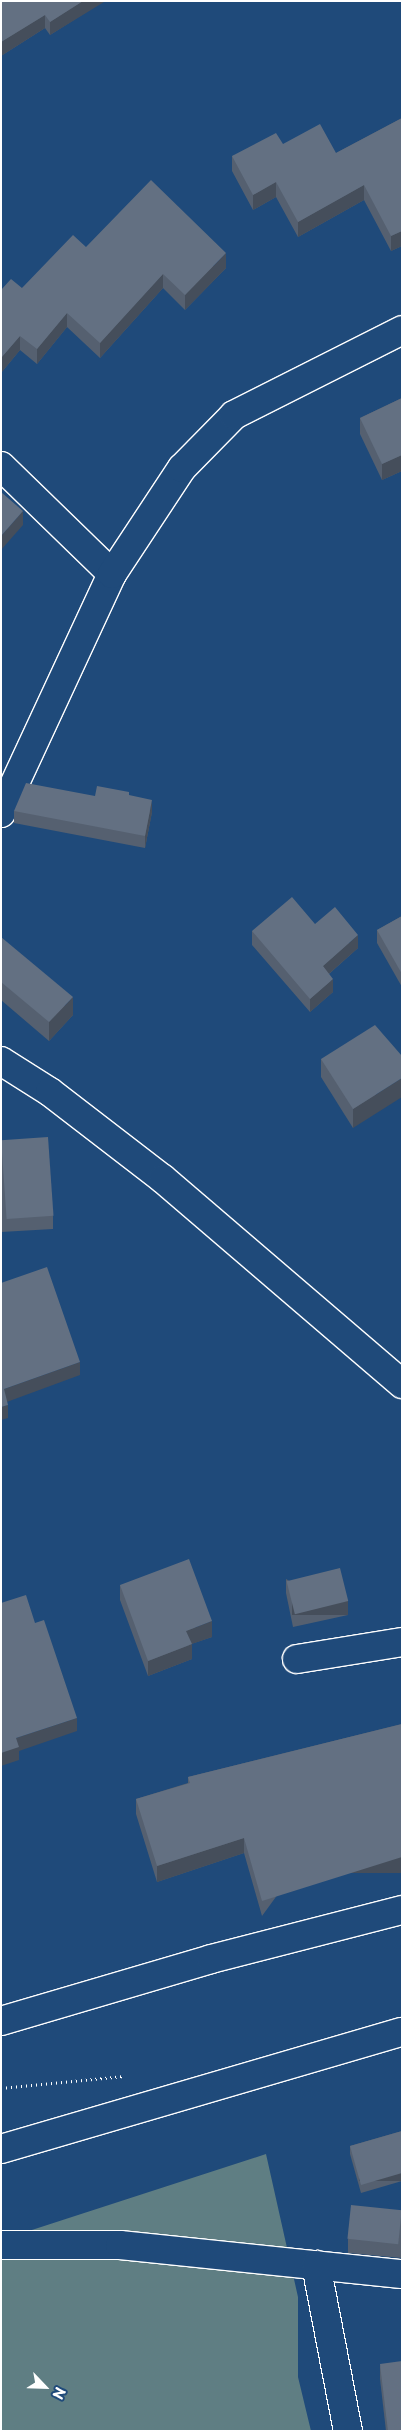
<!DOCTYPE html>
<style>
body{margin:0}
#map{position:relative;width:403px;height:2432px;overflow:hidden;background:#1f4a7a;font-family:"Playpen Sans",sans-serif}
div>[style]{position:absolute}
.green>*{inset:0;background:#5f7e83}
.path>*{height:3px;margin-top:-1.5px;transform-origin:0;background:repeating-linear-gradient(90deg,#fff 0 1px,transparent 0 5px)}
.roads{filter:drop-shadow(1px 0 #fff) drop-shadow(-1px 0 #fff) drop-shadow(0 1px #fff) drop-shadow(0 -1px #fff)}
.minor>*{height:28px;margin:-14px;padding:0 14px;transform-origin:14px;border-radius:14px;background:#1f4a7a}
.major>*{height:28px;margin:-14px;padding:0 14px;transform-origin:14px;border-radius:14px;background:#1f4a7a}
.wall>*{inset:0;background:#556070}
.shaded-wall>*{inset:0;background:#454e5b;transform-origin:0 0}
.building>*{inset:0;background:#637082;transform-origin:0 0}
span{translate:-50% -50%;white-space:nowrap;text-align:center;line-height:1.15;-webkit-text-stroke:4px #1f4a7a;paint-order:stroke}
.frame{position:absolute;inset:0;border:2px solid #fff;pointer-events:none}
.north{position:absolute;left:20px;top:2362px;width:50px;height:50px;-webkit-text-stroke:4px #1f4a7a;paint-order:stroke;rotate:114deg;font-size:14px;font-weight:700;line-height:20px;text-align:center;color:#fff}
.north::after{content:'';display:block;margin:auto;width:18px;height:22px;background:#fff;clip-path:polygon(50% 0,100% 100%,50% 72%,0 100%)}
</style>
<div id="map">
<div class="green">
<div style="clip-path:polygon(266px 2154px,298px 2297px,298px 2377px,311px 2431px,1px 2431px,1px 2240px)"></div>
</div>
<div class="path">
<div style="left:1px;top:2088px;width:124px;rotate:-5.6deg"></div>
</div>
<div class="roads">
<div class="minor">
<div style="left:1px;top:466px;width:155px;rotate:44.2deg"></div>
<div style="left:1px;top:813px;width:264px;rotate:-65.1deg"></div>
<div style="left:112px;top:574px;width:127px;rotate:-56.6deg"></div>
<div style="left:182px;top:468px;width:74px;rotate:-45.5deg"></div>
<div style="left:234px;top:415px;width:188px;rotate:-26.8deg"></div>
<div style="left:1px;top:1061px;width:58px;rotate:32.3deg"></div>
<div style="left:50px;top:1092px;width:143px;rotate:37.6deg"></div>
<div style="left:163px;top:1179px;width:315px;rotate:40.6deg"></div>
<div style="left:297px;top:1659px;width:106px;rotate:-9.2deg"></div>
<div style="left:1px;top:2021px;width:219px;rotate:-16.4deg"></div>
<div style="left:211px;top:1959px;width:197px;rotate:-14.4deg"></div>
<div style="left:1px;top:2245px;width:119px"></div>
<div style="left:120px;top:2245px;width:283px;rotate:5.9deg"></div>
<div style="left:316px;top:2265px;width:169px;rotate:79.1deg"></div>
</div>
<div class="major">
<div style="left:1px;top:2149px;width:418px;rotate:-16.3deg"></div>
</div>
</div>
<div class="wall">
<div style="clip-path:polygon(1px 1px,104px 1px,50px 35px,45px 28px,1px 56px)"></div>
<div style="clip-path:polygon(402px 118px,402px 246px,391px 251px,364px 200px,298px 237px,276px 197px,253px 210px,232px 171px,232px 156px,283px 144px,336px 153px)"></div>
<div style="clip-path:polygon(86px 247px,226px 268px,185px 310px,163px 288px,100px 358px,67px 327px,37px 364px,20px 350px,1px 373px,1px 290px,22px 288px)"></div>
<div style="clip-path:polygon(402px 398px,402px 471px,382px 480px,360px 434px,360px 418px)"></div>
<div style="clip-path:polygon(95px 796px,129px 796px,152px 812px,145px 848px,14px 823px,14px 811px)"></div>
<div style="clip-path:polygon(402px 916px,402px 987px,377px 943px,377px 930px)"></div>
<div style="clip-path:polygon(315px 924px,358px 948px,329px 974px,333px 992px,310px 1012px,252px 945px,252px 931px)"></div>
<div style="clip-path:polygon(1px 937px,73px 1015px,49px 1041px,1px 1000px)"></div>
<div style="clip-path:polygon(402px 1056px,353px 1128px,321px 1077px,321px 1059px)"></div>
<div style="clip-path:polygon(1px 1139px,53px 1216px,53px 1229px,1px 1232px)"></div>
<div style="clip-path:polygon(286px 1579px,348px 1615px,293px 1627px,286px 1593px)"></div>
<div style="clip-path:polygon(120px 1585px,212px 1637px,191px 1644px,192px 1659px,148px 1676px,120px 1600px)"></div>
<div style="clip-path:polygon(402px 1724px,262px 1916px,244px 1853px,157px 1882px,136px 1814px,136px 1799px,188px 1783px,188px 1777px)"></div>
<div style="clip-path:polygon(402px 2131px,402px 2181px,361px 2193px,350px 2154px,350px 2146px)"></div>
<div style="clip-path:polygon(402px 2210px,402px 2258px,348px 2253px,348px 2239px)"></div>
<div style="clip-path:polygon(380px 2364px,402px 2431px,386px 2431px,380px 2379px)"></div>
</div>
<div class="shaded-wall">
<div style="clip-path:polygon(83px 1px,104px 2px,50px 35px,50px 22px)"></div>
<div style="clip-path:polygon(45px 15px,45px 28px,1px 56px,1px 42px)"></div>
<div style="clip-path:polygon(276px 182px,276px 197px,253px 210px,253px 195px)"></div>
<div style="clip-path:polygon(364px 185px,364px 200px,298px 237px,298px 222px)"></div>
<div style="clip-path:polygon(402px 231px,402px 246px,391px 251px,391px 236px)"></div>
<div style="clip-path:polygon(226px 253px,226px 268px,185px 310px,185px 295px)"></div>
<div style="clip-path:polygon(163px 274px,163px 288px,100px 358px,100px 343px)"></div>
<div style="clip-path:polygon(67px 313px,67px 327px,37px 364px,37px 349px)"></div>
<div style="clip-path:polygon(20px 336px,20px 350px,1px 373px,1px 358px)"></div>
<div style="clip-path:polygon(402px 455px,402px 471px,382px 480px,382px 464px)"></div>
<div style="clip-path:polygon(23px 511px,23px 525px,1px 550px,1px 536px)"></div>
<div style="clip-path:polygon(152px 800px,152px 812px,145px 848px,145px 836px)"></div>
<div style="clip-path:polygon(358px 935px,358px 948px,323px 979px,323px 966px)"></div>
<div style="clip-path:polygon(333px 979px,333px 992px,310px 1012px,310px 999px)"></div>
<div style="clip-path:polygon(73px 997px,73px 1015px,49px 1041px,49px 1022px)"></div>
<div style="clip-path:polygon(402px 1078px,402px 1097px,353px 1128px,353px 1109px)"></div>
<div style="clip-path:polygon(80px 1362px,80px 1375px,4px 1403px,4px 1389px)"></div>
<div style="clip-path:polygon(8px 1405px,8px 1418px,1px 1420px,1px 1407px)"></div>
<div style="left:348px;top:1601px;width:14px;height:56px;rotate:90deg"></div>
<div style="clip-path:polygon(212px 1621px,212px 1637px,186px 1646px,186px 1631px)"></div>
<div style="clip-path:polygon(192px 1644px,192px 1659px,148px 1676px,148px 1661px)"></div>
<div style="clip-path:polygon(77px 1718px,77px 1731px,19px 1751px,19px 1760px,1px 1766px,1px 1753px,16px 1738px)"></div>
<div style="clip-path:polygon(244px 1838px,244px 1853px,157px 1882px,157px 1866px)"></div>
<div style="left:402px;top:1857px;width:16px;height:147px;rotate:90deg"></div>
<div style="left:402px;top:2173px;width:8px;height:43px;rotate:90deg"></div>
</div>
<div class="building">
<div style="clip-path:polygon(1px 1px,83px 1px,50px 22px,45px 15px,1px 42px)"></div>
<div style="clip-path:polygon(402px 118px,402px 231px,391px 236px,364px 185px,298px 222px,276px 182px,253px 195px,232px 156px,276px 133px,283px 144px,320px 124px,336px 153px)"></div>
<div style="clip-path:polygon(151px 180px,226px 253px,185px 295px,163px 274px,100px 343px,67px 313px,37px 349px,20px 336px,1px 358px,1px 290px,11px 279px,22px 288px,73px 235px,86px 247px)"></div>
<div style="clip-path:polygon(402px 398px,402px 455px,382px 464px,360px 418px)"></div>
<div style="clip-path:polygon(1px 492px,23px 511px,1px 536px)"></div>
<div style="clip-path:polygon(26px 783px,95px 796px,97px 786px,129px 792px,129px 795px,152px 800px,145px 836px,14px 811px)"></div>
<div style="clip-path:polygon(292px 897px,315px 924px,335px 907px,358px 935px,323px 966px,333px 979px,310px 999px,252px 931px)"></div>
<div style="clip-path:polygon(402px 916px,402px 974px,377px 930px)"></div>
<div style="clip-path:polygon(1px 937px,73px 997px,49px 1022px,1px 982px)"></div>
<div style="clip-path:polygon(375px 1025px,402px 1056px,402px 1078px,353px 1109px,321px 1059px)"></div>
<div style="left:48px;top:1137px;width:79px;height:47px;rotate:86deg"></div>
<div style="clip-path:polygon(47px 1267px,80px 1362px,4px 1389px,8px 1405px,1px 1407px,1px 1283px)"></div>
<div style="clip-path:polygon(189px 1559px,212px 1621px,186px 1631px,192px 1644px,148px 1661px,120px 1585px)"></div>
<div style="left:340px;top:1568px;width:34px;height:55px;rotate:76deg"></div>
<div style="clip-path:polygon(26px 1595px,35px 1623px,44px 1620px,77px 1718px,16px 1738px,19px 1747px,1px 1753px,1px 1603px)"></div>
<div style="clip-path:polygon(402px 1724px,402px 1857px,262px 1901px,244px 1838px,157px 1866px,136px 1799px,190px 1783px,188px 1777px)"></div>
<div style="clip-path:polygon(402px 2131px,402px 2173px,361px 2185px,350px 2146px)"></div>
<div style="left:351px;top:2205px;width:51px;height:34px;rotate:6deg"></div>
<div style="clip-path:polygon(402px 2361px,402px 2431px,388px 2431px,380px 2364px)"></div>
</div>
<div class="frame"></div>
<div class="north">N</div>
</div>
